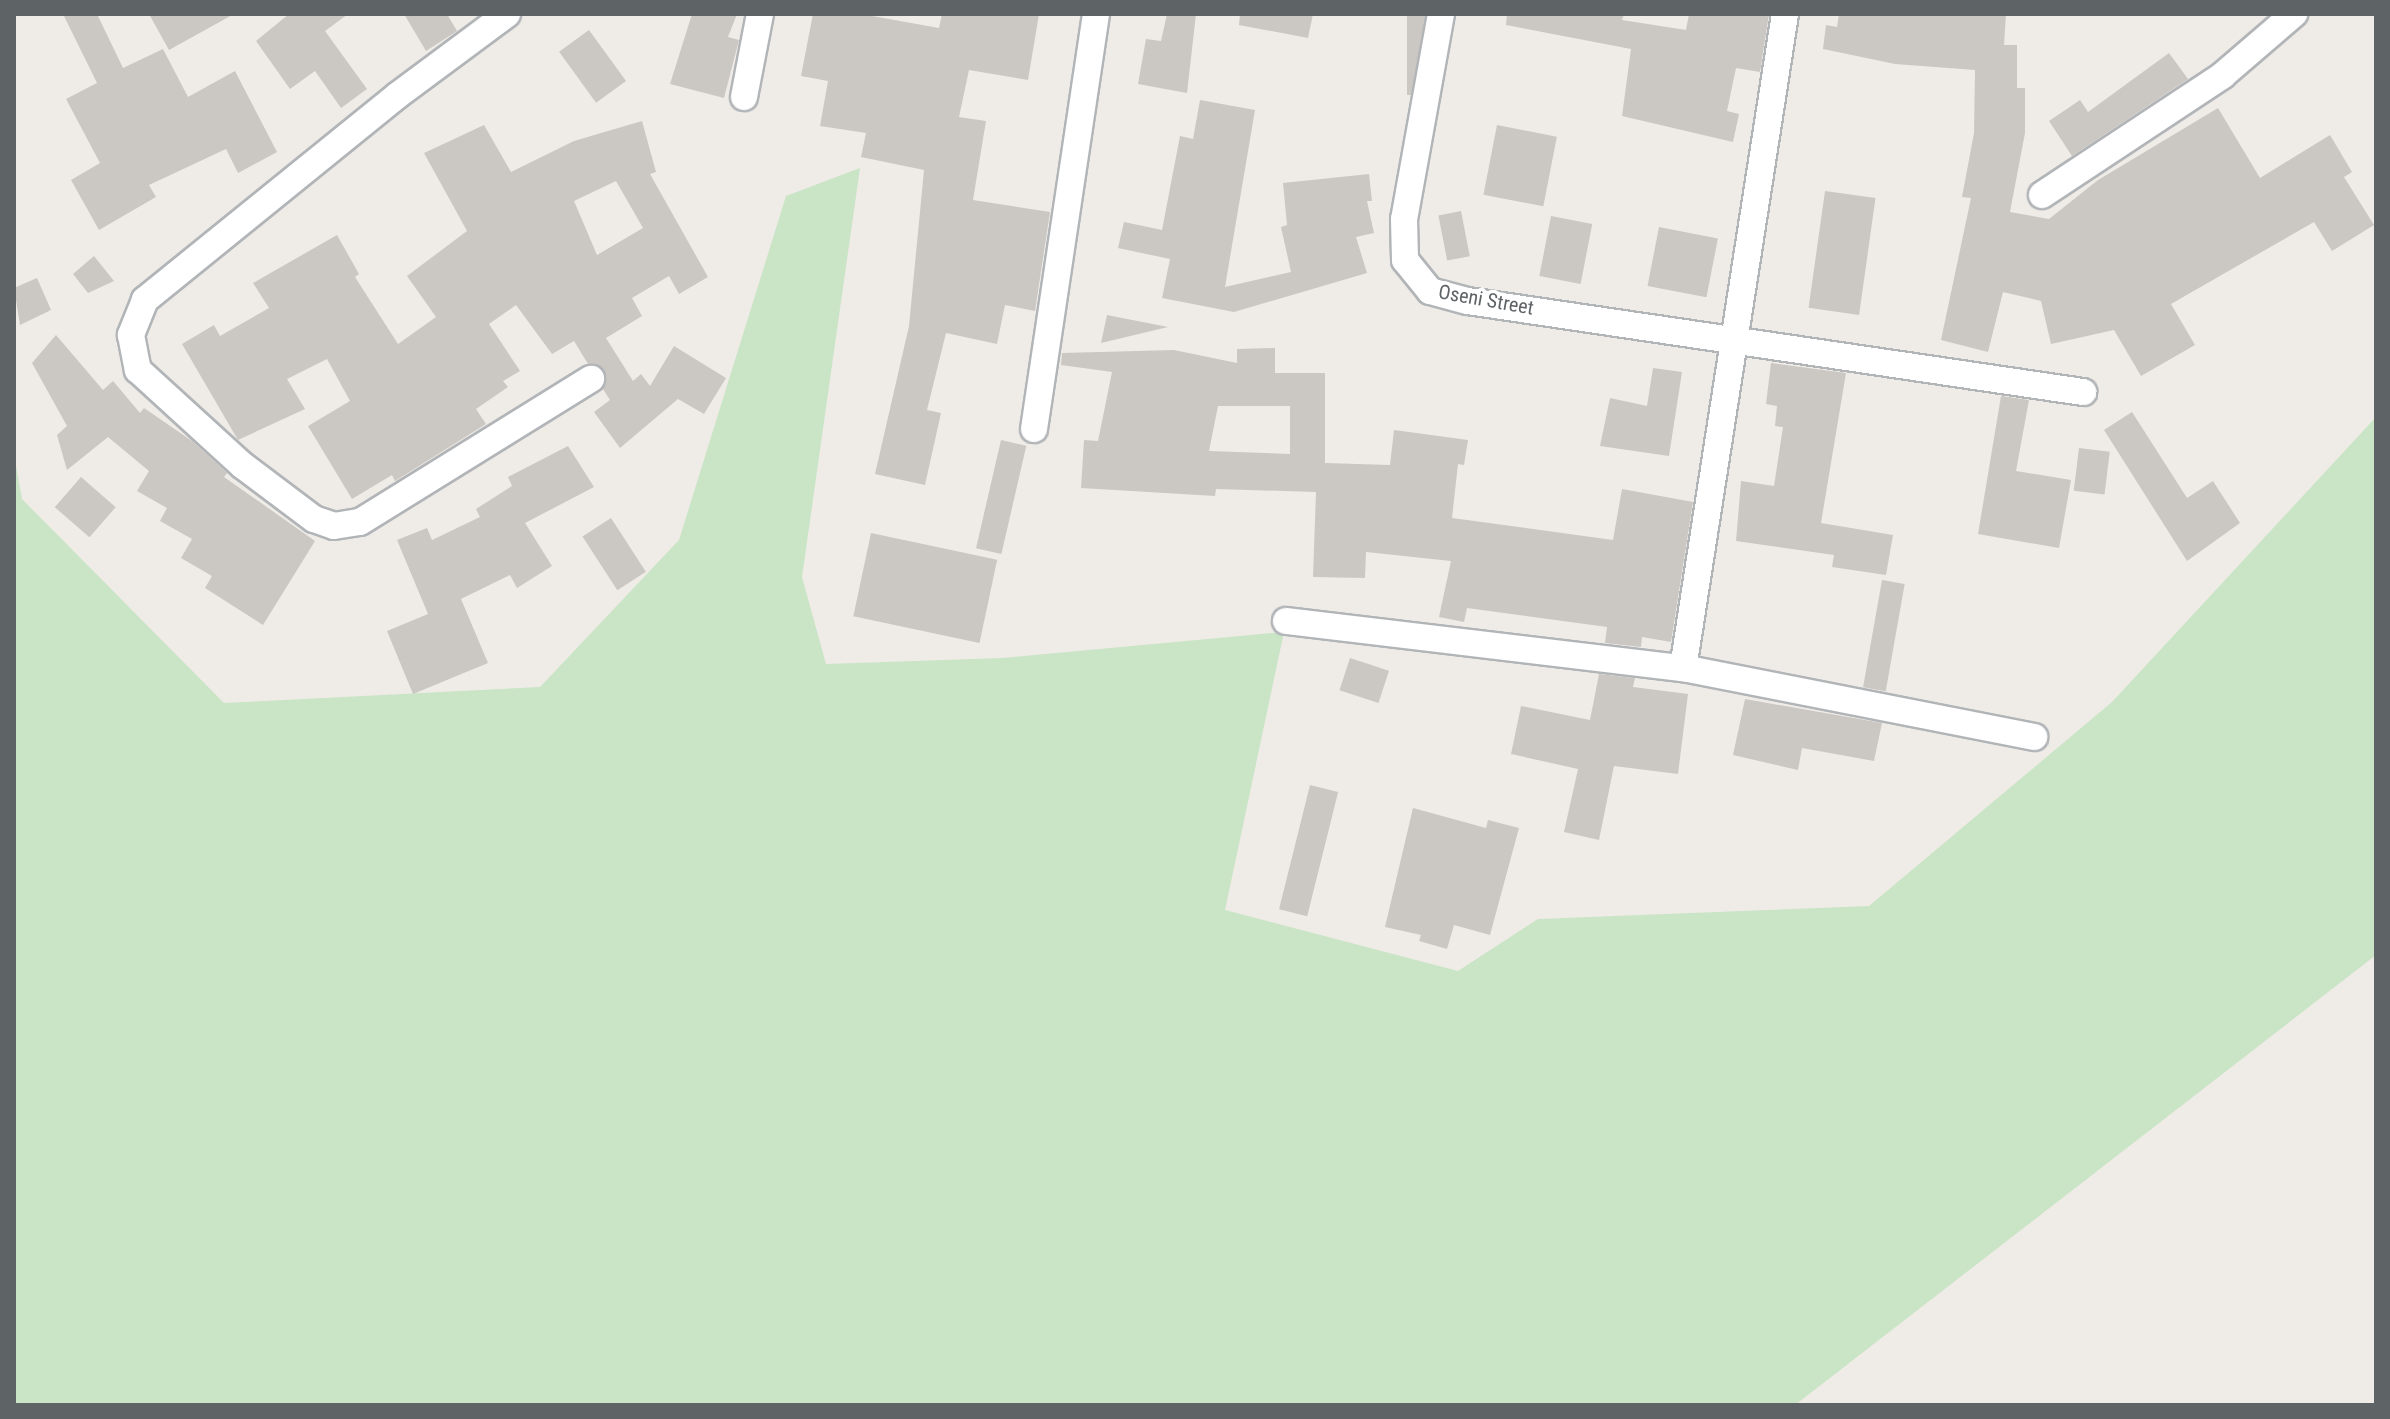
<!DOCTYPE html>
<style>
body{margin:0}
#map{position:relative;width:2390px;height:1419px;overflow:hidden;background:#efece7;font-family:"Roboto Condensed",sans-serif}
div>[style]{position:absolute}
.green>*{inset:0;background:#cae4c6}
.building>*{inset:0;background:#cbc7c3;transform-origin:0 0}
.roads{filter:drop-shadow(2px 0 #b2b5b8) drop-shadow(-2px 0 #b2b5b8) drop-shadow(0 2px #b2b5b8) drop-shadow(0 -2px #b2b5b8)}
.street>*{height:26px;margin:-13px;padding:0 13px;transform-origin:13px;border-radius:13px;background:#fff}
span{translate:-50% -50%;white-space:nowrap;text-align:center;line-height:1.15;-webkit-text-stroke:7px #fff;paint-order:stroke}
.street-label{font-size:20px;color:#5e6366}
.frame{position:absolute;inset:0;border:16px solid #5e6366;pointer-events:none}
</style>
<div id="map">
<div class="green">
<div style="clip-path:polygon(860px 168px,802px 577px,826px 664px,1002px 658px,1284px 632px,1225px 910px,1458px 971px,1538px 919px,1869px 906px,2112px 702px,2376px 417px,2376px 955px,1795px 1405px,14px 1405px,14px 455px,22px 499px,224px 703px,540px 687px,679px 540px,786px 196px)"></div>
</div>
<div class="building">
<div style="clip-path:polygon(63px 14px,97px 14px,123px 68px,163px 49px,188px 97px,235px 71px,277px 152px,238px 173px,226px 149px,149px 185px,156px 197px,99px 230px,71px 180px,100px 163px,66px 99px,97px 83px)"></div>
<div style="clip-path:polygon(149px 14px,234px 14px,169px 50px)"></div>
<div style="clip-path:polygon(289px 14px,348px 14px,325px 31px,367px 89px,341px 108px,315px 71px,290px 89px,256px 41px)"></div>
<div style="clip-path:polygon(404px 14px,447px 14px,457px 31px,426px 51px)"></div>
<div style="clip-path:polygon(692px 14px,737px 14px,728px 37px,739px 40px,724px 98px,670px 84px)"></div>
<div style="clip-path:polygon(813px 14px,861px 14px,939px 28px,942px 14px,1039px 14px,1028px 80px,969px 70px,959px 117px,986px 121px,973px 200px,1050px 212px,1035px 311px,1005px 305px,997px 344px,946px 333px,927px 410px,941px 413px,925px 485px,875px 474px,909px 326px,924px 170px,861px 157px,866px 133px,820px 126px,828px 81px,801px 76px)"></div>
<div style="clip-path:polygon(1167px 14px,1196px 14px,1187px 93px,1138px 84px,1146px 39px,1161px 41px)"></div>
<div style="clip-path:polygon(1240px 14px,1313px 14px,1308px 38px,1239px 25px)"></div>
<div style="left:1407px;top:14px;width:18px;height:81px"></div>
<div style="clip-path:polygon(1507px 14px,1624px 14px,1622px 20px,1686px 30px,1689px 14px,1769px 14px,1760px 72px,1736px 68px,1727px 111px,1739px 114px,1733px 142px,1622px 116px,1631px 49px,1506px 25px)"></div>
<div style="clip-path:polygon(1839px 14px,2006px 14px,2004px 45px,2017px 45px,2017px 88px,2025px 88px,2025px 133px,2010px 212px,2049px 219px,2098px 180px,2218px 108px,2260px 178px,2330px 135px,2352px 172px,2344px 177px,2374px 225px,2332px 251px,2314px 222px,2171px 304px,2195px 345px,2141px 376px,2114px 330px,2051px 344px,2041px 301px,2003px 292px,1988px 352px,1941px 340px,1971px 198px,1962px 197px,1974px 133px,1975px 70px,1895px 64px,1823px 49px,1826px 25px,1837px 27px)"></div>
<div style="left:589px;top:30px;width:63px;height:37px;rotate:54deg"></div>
<div style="clip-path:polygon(2169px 53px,2188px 79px,2072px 156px,2049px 121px,2080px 100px,2088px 112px)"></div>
<div style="clip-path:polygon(1200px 100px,1255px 110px,1225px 287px,1291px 272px,1281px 227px,1287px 225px,1283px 183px,1369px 174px,1372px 201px,1367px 201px,1374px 233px,1356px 237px,1367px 273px,1234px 312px,1162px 298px,1170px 259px,1118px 248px,1124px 222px,1162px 230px,1180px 136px,1193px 139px)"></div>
<div style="clip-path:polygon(evenodd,642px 121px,656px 172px,650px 174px,708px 277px,679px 294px,669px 276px,632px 298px,642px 316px,606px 338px,633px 381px,641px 374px,650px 386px,674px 346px,726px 378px,704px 414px,678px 399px,620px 448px,594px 412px,610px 400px,603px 389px,604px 370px,588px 364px,574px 341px,552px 354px,516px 305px,489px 324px,520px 371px,503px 381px,508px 387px,476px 409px,486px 424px,395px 481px,392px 475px,352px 499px,308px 426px,350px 401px,327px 359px,287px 379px,305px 409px,238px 440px,182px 344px,214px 325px,220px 336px,269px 308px,253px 283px,337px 235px,359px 274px,355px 277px,398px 344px,436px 317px,407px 276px,467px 231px,424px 153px,484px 125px,511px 172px,574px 141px,642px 121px,616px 181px,643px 228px,597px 255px,574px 201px,616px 181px)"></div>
<div style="left:1497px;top:125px;width:61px;height:71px;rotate:11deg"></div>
<div style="left:1825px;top:191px;width:51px;height:118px;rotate:8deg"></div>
<div style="left:1461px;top:211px;width:46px;height:23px;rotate:79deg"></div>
<div style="left:1551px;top:216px;width:42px;height:61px;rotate:11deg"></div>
<div style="left:1659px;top:227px;width:60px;height:60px;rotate:11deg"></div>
<div style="clip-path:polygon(94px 256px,114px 281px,88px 293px,73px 274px)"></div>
<div style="clip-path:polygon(37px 278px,51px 310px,20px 325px,14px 288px)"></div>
<div style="clip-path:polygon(1107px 315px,1168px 327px,1101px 343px)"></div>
<div style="clip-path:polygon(56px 335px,103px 390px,113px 381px,140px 413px,144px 408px,192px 441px,227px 473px,224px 477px,315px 541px,263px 625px,205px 588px,212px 576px,181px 558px,192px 539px,160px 521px,167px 508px,137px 491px,149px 471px,108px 437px,67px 470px,57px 435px,67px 426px,32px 363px)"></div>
<div style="clip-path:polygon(evenodd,1275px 348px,1275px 373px,1325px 373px,1325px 463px,1390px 465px,1394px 430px,1468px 440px,1464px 465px,1458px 464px,1452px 518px,1613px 540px,1622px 489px,1693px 502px,1671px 642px,1642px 637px,1641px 647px,1605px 643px,1607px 627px,1467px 608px,1464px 622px,1439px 617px,1451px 561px,1366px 552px,1365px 578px,1313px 577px,1316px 492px,1216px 489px,1215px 496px,1081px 488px,1084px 440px,1098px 441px,1112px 372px,1061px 365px,1062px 353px,1174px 350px,1237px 363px,1237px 349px,1275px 348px,1218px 406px,1290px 406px,1290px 454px,1209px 451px,1218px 406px)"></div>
<div style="clip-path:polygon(1771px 363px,1846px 373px,1821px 523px,1893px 535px,1886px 575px,1832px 567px,1834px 555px,1736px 541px,1741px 481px,1774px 486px,1783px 427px,1775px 426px,1777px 406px,1766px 404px)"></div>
<div style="clip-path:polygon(1653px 368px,1682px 372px,1669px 456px,1600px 446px,1610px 398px,1647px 406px)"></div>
<div style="clip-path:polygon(2001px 396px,2029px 400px,2016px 471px,2071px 480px,2059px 548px,1978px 534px)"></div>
<div style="clip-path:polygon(2132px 412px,2187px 498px,2213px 481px,2240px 523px,2187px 561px,2104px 430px)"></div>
<div style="left:1001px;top:440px;width:26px;height:111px;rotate:13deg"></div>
<div style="clip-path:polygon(568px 446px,594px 487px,525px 523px,552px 566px,517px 588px,510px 575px,461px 599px,488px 663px,413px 694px,387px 631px,428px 614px,397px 540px,427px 528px,432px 540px,480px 517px,476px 509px,512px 486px,508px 477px)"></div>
<div style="left:2079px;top:448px;width:31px;height:43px;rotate:7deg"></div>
<div style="left:81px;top:477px;width:46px;height:40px;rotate:41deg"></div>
<div style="left:611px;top:518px;width:64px;height:34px;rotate:57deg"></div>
<div style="left:871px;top:533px;width:129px;height:85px;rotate:12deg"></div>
<div style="left:1882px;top:580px;width:23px;height:109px;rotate:10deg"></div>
<div style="left:1350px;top:658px;width:41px;height:34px;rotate:18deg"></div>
<div style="clip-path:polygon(1599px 674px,1635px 678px,1633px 687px,1688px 694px,1678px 774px,1614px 766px,1599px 840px,1564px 832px,1578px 769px,1511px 754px,1521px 706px,1590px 720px)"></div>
<div style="clip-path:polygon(1745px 699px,1882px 723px,1874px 761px,1802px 748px,1798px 770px,1733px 755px)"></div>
<div style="left:1310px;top:785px;width:29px;height:128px;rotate:14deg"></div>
<div style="clip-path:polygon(1413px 808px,1486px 828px,1488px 820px,1519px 828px,1490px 935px,1454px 925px,1447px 949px,1419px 941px,1421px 935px,1385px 927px)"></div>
</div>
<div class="roads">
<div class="street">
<div style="left:507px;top:14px;width:136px;rotate:143.4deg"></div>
<div style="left:398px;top:95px;width:326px;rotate:141deg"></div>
<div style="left:145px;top:300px;width:38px;rotate:112deg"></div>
<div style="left:131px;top:335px;width:36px;rotate:79deg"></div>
<div style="left:138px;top:370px;width:141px;rotate:42.4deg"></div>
<div style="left:242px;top:465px;width:90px;rotate:36.9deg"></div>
<div style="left:314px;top:519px;width:21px;rotate:19deg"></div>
<div style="left:334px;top:526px;width:26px;rotate:-9deg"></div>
<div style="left:360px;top:522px;width:272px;rotate:-31.8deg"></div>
<div style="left:1441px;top:14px;width:208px;rotate:100.2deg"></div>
<div style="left:1404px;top:219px;width:41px;rotate:88.6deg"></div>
<div style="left:1405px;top:260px;width:40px;rotate:51deg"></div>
<div style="left:1430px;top:291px;width:39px;rotate:15deg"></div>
<div style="left:1468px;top:301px;width:622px;rotate:8.42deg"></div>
<div style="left:1785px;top:14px;width:662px;rotate:98.86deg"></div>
<div style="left:1683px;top:668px;width:358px;rotate:11.1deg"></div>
<div style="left:744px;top:97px;width:85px;rotate:-79.1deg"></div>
<div style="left:2042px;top:195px;width:217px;rotate:-33.5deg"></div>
<div style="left:2223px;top:75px;width:94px;rotate:-40.7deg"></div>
<div style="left:1034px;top:429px;width:420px;rotate:-81.5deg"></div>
<div style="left:1286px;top:621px;width:400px;rotate:6.8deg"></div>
</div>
</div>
<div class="street-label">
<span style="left:1486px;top:300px;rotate:10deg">Oseni Street</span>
</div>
<div class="frame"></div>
</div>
